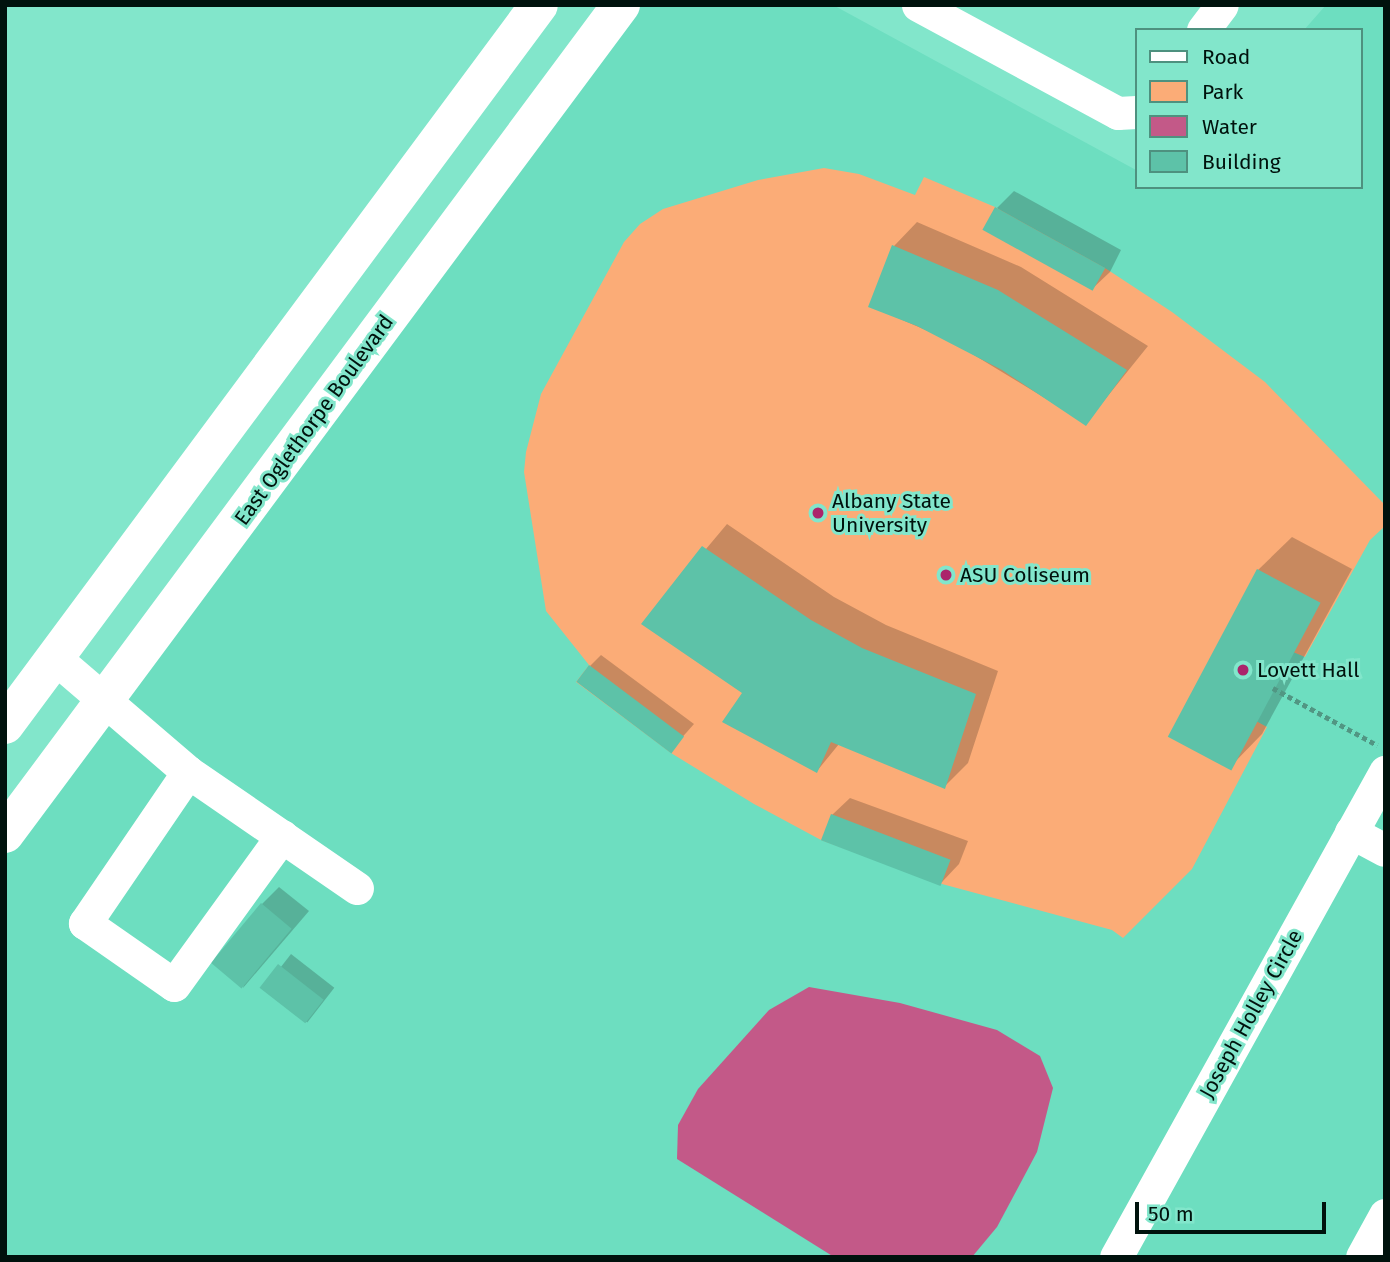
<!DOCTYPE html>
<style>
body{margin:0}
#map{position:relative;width:1390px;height:1262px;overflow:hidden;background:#82e6cb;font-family:"Fira Sans",sans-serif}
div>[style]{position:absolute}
.built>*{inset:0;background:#6ddec0}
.green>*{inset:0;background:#fbac77}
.water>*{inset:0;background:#c35988}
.shadow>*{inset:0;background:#0003;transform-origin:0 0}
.building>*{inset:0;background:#5dc2a8;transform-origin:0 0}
.path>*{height:4.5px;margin-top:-2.25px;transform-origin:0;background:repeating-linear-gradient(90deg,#519683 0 5px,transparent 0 8.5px)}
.minor>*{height:33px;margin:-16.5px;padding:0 16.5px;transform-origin:16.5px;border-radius:16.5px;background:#fff}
.major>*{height:38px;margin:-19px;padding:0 19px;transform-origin:19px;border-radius:19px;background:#fff}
.dots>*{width:19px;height:19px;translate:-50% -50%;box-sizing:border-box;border:4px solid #82e6cb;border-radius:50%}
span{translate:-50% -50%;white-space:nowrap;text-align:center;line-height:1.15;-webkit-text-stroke:6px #82e6cb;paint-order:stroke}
.street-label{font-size:21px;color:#00120d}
.poi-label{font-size:21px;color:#00120d}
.left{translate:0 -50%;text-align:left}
.frame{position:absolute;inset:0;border:7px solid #00120d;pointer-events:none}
.legend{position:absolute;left:1135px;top:28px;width:228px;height:161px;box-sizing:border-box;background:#82e6cb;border:2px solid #4e917f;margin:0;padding:9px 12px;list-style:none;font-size:21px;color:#00120d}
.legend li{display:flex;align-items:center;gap:14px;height:35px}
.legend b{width:35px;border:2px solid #4e917f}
.scale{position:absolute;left:1135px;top:1202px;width:191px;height:32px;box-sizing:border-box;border:4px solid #00120d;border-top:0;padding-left:9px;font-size:21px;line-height:24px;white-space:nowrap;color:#00120d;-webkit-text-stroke:5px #82e6cb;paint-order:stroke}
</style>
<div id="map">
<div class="built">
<div style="clip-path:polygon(635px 5px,833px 5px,1136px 170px,1136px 187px,1360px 187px,1360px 30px,1304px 30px,1326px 5px,1385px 5px,1385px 1257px,5px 1257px,5px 840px)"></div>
</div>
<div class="green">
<div style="clip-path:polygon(824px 168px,859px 174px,915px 195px,924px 177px,995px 207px,1105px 268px,1172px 312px,1265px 382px,1385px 505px,1385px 526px,1370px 540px,1305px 657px,1293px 652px,1256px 721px,1267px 727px,1192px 869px,1123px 938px,1112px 930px,942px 884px,821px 840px,754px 804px,671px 753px,576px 682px,589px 665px,546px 611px,524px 472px,526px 452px,541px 394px,624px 242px,640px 224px,663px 209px,758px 180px)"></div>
</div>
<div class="water">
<div style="clip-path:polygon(809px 987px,900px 1003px,997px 1030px,1040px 1056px,1053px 1088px,1037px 1152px,997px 1227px,972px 1257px,834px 1257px,677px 1159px,678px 1125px,698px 1089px,769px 1010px)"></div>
</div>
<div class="shadow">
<div style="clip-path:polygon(1014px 191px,1121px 250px,1110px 272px,1092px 289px,997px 208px)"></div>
<div style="clip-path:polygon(917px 222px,1021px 267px,1148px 346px,1086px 423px,951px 341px,870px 306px,894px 246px)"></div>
<div style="clip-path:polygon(727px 524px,834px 597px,886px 625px,998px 671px,968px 763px,944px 787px,839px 744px,817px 771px,749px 686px,643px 624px)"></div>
<div style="clip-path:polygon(1292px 537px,1352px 569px,1262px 734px,1229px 768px,1258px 570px)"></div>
<div style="clip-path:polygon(601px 655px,694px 724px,671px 750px,590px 666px)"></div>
<div style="clip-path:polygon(850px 798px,968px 841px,959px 864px,942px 882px,832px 815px)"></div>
<div style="clip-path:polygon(279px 887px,309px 911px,243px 988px,262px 904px)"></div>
<div style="left:291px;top:954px;width:55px;height:44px;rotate:38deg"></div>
</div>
<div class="building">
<div style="left:995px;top:207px;width:126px;height:26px;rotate:29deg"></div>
<div style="clip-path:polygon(892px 245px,998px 290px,1127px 370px,1086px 426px,1002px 370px,917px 326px,868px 307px)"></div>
<div style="clip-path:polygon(702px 546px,811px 620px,862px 648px,976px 694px,945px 789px,831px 742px,817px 773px,722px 722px,742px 693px,641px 624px)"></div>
<div style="left:1257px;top:569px;width:72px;height:190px;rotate:28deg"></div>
<div style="left:589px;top:665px;width:119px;height:21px;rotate:37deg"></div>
<div style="left:831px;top:814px;width:128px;height:28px;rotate:21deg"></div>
<div style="left:261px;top:903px;width:40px;height:78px;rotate:40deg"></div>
<div style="left:278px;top:964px;width:58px;height:30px;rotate:38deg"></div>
</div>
<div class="path">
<div style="left:1273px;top:688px;width:119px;rotate:28.7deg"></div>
</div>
<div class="minor">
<div style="left:918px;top:5px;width:227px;rotate:28.4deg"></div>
<div style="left:1118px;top:113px;width:18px;rotate:-3deg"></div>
<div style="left:1203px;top:30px;width:31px;rotate:-53deg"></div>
<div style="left:55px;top:658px;width:175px;rotate:40.6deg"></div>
<div style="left:188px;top:772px;width:205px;rotate:34.5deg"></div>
<div style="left:188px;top:772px;width:183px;rotate:124.3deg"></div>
<div style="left:85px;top:923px;width:108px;rotate:34.9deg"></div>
<div style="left:174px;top:985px;width:184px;rotate:-54.1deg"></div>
<div style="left:1351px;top:832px;width:38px;rotate:28deg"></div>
<div style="left:1116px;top:1257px;width:555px;rotate:-60.99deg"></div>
<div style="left:1362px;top:1257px;width:48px;rotate:-61.3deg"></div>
</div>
<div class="major">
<div style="left:5px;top:725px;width:896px;rotate:-53.44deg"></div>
<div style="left:5px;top:834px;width:1033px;rotate:-53.39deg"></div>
</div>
<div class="dots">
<div style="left:818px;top:513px;background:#ab246b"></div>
<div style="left:946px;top:575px;background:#ab246b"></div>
<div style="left:1243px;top:670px;background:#ab246b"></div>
</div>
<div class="street-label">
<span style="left:314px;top:420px;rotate:-54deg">East Oglethorpe Boulevard</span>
<span style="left:1251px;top:1014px;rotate:-61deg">Joseph Holley Circle</span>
</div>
<div class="poi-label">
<span class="left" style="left:832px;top:513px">Albany State<br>University</span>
<span class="left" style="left:960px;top:575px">ASU Coliseum</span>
<span class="left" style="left:1257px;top:670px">Lovett Hall</span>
</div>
<div class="frame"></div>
<ul class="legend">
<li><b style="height:9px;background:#fff"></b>Road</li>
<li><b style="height:19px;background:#fbac77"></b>Park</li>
<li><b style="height:19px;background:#c35988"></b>Water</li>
<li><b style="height:19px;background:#5dc2a8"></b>Building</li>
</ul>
<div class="scale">50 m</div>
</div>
